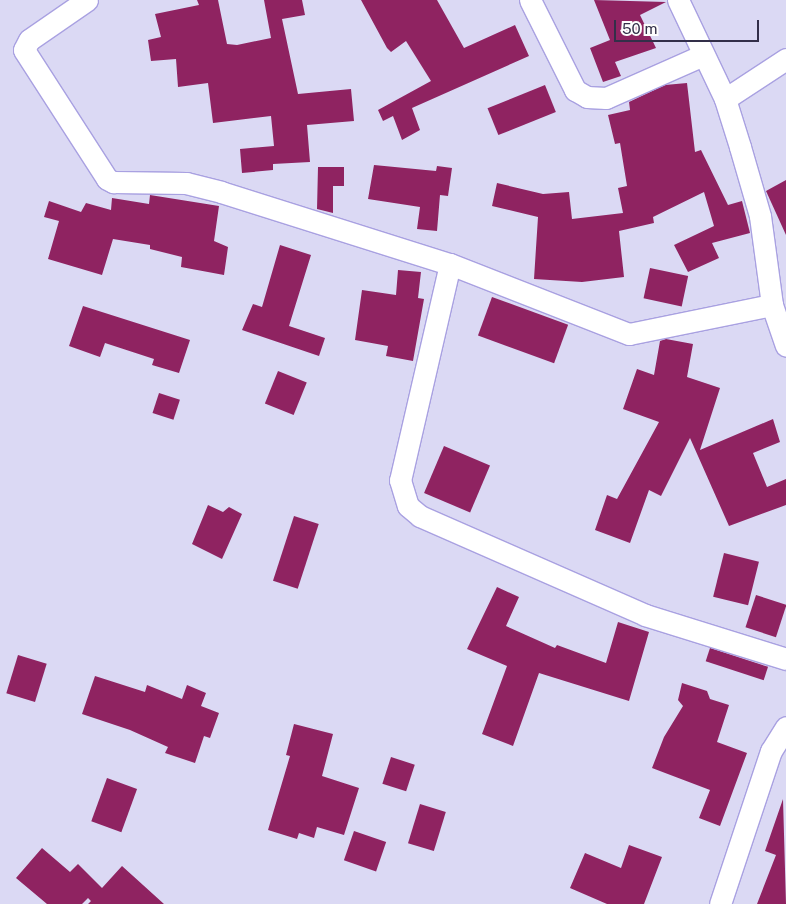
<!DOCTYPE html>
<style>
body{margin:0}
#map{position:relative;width:786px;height:904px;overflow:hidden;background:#dbd9f4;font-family:"Public Sans",sans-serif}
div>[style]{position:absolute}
.building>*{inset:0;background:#8f2361;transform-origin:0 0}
.roads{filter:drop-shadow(1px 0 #a9a1e1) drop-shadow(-1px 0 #a9a1e1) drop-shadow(0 1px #a9a1e1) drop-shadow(0 -1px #a9a1e1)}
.street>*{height:21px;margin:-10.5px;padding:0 10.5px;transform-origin:10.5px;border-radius:10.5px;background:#fff}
span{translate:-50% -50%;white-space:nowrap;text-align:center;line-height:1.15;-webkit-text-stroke:5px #fdfdfd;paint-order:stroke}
.scale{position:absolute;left:614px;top:20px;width:145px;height:22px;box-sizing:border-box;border:2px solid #332f49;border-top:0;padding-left:6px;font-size:15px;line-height:18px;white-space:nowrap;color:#332f49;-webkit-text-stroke:4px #fdfdfd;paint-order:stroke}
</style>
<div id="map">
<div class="building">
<div style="clip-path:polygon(197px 0,218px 0,227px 44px,237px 45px,271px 38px,264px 0,302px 0,305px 15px,282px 19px,298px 94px,351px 89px,354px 121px,307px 125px,310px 162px,273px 164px,273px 170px,242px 173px,240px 149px,274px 146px,271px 116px,213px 123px,208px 83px,178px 87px,176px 59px,151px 61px,148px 40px,161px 37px,155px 14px,199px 5px)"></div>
<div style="clip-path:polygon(361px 0,437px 0,464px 48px,515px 25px,529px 56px,412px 108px,420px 130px,402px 140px,393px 116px,383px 121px,378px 110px,431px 81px,406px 41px,391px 52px,387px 48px)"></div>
<div style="clip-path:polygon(594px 0,666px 2px,640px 15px,656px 48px,615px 62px,621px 76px,603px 82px,590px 48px,610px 40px)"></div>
<div style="clip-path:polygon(687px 83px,695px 152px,701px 150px,728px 205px,742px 201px,750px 233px,712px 243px,719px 258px,688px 272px,674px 245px,714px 226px,704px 192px,653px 217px,654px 223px,619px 231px,624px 277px,582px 282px,534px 279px,538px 217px,492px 206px,497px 183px,543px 194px,569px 192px,572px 219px,623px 213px,618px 188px,627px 186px,620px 143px,615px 144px,608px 115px,630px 110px,629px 102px,665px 85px)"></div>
<div style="left:545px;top:85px;width:29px;height:62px;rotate:68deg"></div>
<div style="clip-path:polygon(374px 165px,436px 171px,437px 166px,452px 168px,448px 196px,440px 195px,437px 231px,417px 229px,420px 207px,368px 199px)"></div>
<div style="clip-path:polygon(318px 167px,344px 167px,344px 186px,333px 186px,333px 213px,317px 209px)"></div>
<div style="clip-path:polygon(786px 180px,786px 235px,766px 191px)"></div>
<div style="clip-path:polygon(150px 195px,219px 206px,214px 241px,228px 247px,224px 275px,181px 267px,182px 257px,150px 249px,150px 245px,113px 239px,102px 275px,48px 259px,59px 221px,44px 217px,49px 201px,81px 212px,86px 203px,111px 210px,112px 198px,149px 204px)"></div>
<div style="clip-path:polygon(280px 245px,311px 255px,289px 326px,325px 338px,319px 356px,242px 330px,253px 304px,262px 307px)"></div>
<div style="left:650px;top:268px;width:39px;height:31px;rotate:12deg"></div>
<div style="clip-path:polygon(398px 270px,421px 272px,418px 298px,424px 299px,413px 361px,386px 356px,388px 346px,355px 340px,362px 290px,396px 295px)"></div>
<div style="left:492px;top:297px;width:81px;height:41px;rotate:20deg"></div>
<div style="clip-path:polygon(83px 306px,190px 340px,179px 373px,152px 365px,154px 359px,105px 343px,100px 357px,69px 346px)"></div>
<div style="clip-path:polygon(666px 339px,693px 344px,687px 377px,720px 388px,700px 450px,773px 419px,780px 442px,753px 453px,767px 487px,786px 479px,786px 505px,729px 526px,690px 438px,661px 496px,649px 490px,630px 543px,595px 530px,607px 495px,617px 499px,659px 422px,623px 409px,637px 369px,654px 375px,660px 341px)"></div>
<div style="left:278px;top:371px;width:31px;height:35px;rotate:22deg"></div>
<div style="left:159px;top:393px;width:22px;height:21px;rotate:18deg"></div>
<div style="left:444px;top:446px;width:50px;height:51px;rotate:23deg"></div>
<div style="clip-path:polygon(208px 505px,223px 512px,229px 507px,242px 514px,222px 559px,192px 544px)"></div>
<div style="left:294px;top:516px;width:26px;height:68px;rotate:18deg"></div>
<div style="left:724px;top:553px;width:36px;height:45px;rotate:14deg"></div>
<div style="clip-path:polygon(497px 587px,519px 597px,506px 626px,555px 648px,557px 645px,606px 663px,618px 622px,649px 632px,629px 701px,539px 673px,513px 746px,482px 734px,507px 666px,467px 649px)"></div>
<div style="left:756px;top:595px;width:32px;height:34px;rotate:18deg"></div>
<div style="left:710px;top:648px;width:61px;height:14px;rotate:18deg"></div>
<div style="left:18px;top:655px;width:30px;height:40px;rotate:17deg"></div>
<div style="clip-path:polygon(95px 676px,145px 692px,147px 685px,182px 699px,187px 685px,206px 693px,201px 706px,219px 713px,210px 738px,204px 736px,195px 763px,165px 753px,168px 747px,130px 730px,82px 714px)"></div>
<div style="clip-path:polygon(682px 683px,707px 691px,710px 699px,729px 705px,717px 742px,747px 753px,720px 826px,699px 818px,710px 790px,652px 768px,664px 737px,683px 706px,678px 700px)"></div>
<div style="clip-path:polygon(294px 724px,333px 734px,322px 776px,359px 788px,344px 835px,317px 827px,314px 838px,299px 833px,297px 839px,268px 830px,290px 756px,286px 755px)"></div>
<div style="left:391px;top:757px;width:25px;height:28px;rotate:18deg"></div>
<div style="left:107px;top:778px;width:32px;height:46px;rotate:20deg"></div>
<div style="clip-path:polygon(783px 799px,786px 904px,757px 904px,776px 855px,765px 851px)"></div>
<div style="left:420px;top:804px;width:27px;height:41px;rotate:17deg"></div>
<div style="left:354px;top:831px;width:34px;height:31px;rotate:19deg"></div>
<div style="clip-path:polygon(629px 845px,662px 857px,644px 904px,607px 904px,570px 888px,585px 853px,621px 868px)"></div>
<div style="clip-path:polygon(42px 848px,70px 872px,78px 864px,102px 888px,122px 866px,164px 904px,88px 904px,91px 901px,88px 898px,82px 904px,47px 904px,16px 878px)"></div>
</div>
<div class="roads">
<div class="street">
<div style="left:87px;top:0;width:70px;rotate:145.4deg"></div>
<div style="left:29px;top:40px;width:11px;rotate:117deg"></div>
<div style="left:24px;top:50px;width:153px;rotate:57.2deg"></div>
<div style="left:107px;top:179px;width:7px;rotate:27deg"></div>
<div style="left:113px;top:182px;width:73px;rotate:0.8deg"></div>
<div style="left:186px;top:183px;width:36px;rotate:14deg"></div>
<div style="left:221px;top:192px;width:240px;rotate:17.5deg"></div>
<div style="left:450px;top:264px;width:192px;rotate:21.4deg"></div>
<div style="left:629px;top:334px;width:146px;rotate:-11.5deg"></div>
<div style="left:530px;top:0;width:101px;rotate:63.4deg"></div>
<div style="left:575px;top:90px;width:14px;rotate:30deg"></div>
<div style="left:587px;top:97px;width:19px;rotate:3deg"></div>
<div style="left:606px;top:98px;width:106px;rotate:-23.9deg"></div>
<div style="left:678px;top:0;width:110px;rotate:64.6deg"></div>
<div style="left:725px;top:99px;width:50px;rotate:72.6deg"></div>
<div style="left:740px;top:147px;width:72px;rotate:73.8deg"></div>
<div style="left:760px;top:216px;width:90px;rotate:82.3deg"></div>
<div style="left:772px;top:305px;width:43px;rotate:71.1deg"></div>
<div style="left:725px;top:99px;width:73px;rotate:-33.3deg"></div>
<div style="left:450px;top:264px;width:222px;rotate:103deg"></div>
<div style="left:400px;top:480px;width:27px;rotate:73deg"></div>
<div style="left:408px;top:506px;width:16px;rotate:40deg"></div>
<div style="left:420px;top:516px;width:246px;rotate:23.7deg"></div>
<div style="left:645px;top:615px;width:148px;rotate:17.3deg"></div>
<div style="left:720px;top:904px;width:161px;rotate:-71.6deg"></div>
<div style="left:771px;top:751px;width:28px;rotate:-58deg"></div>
</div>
</div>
<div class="scale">50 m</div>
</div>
